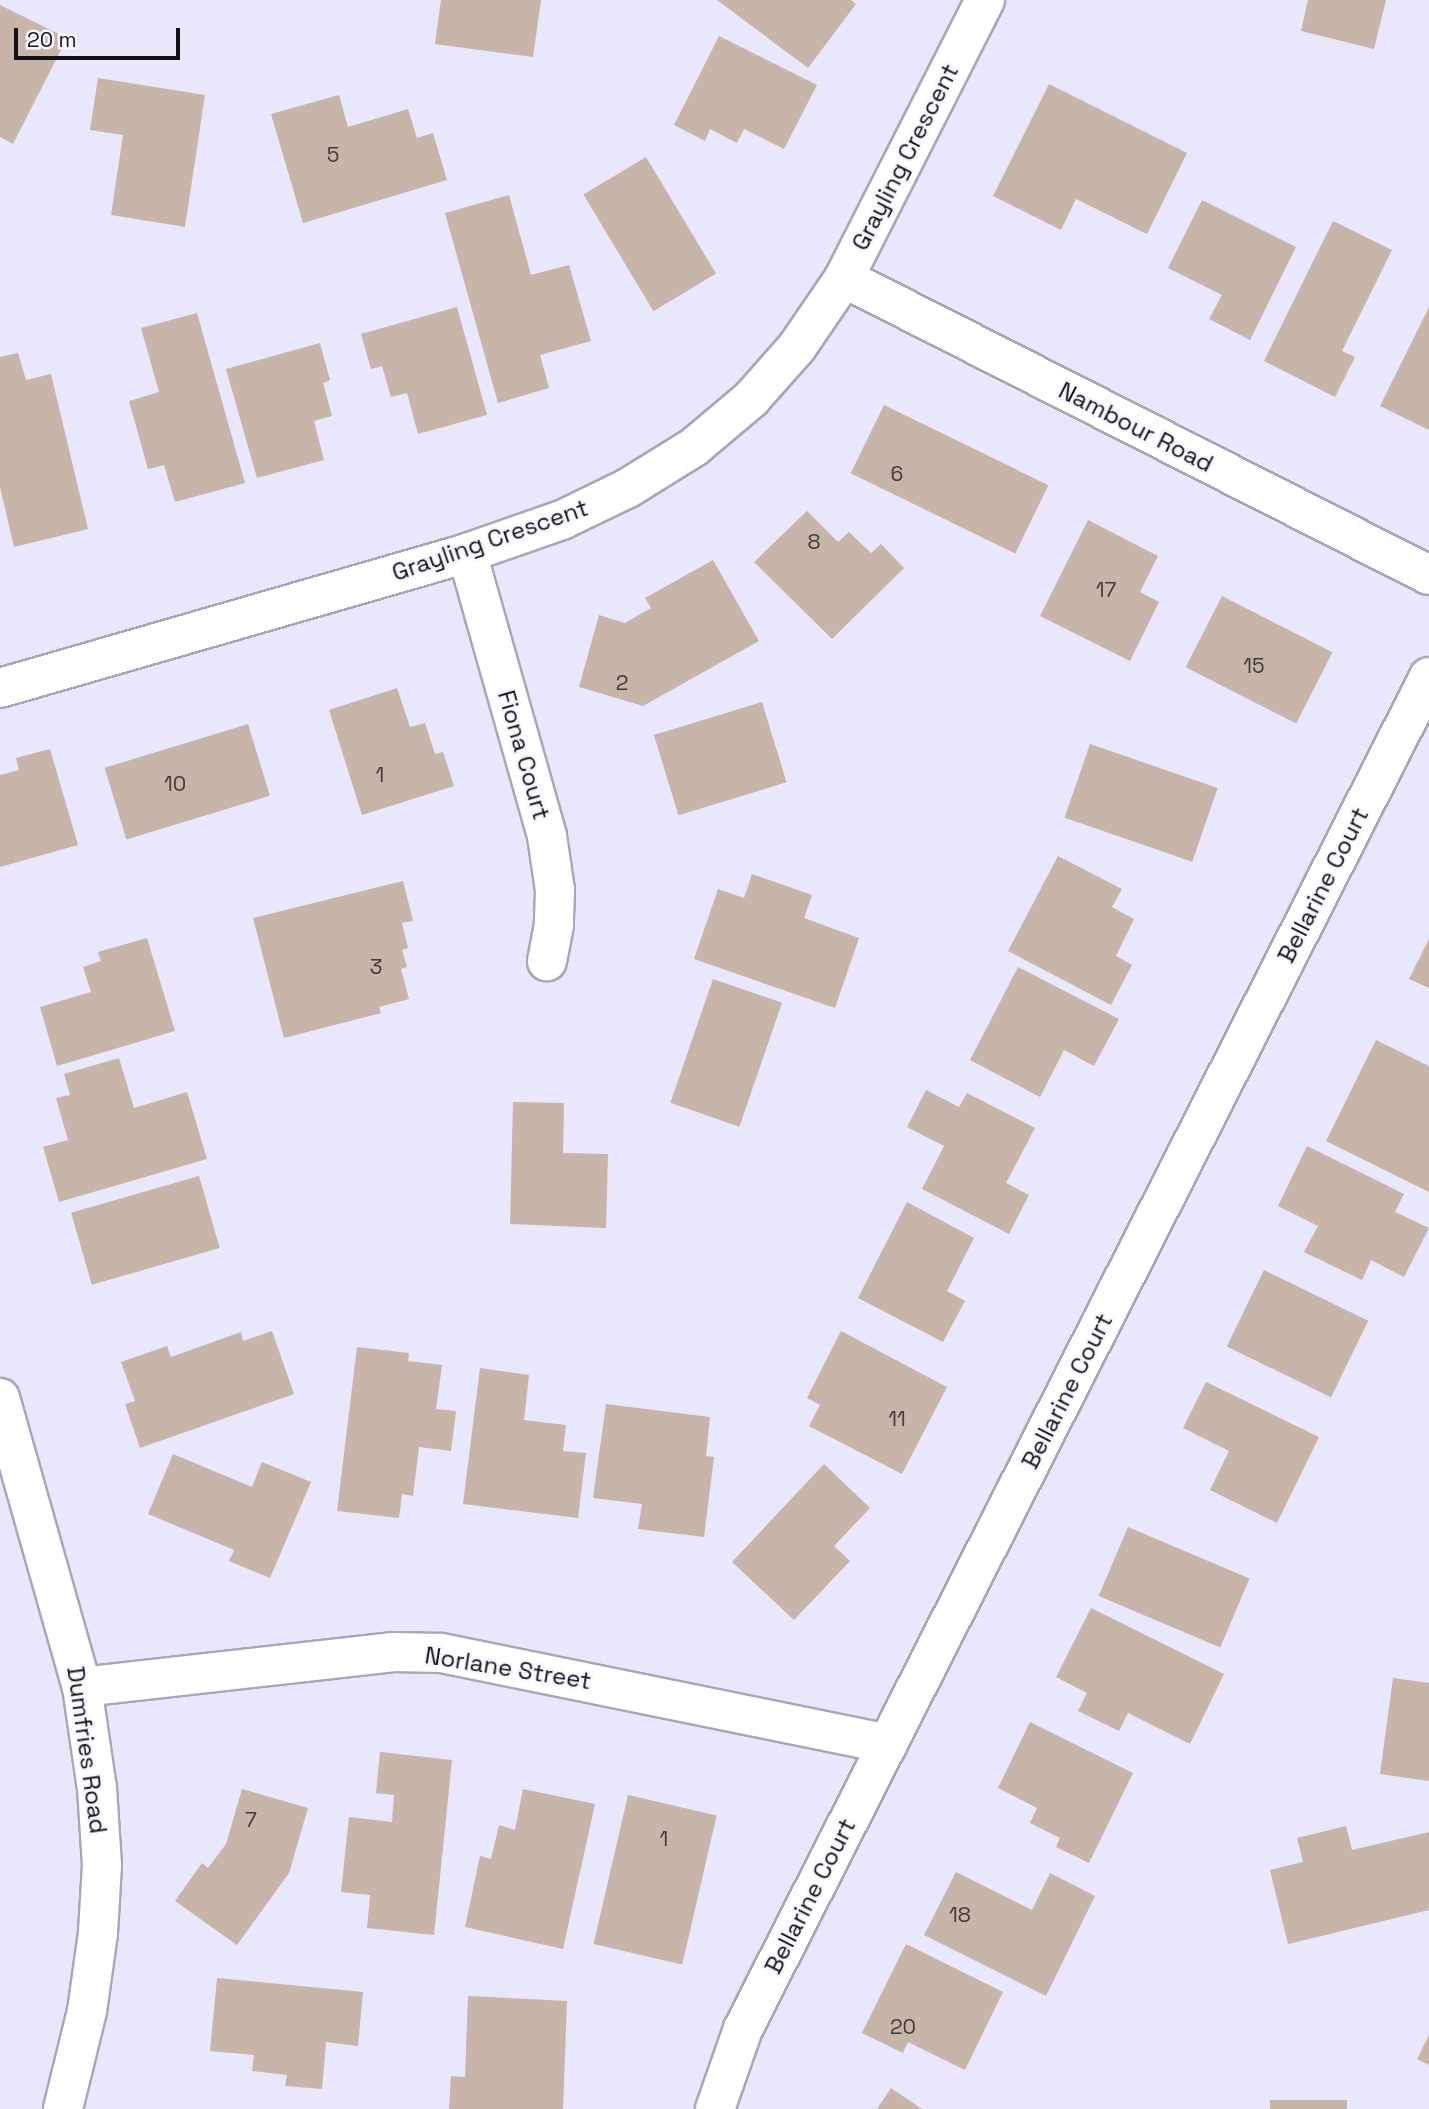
<!DOCTYPE html>
<style>
body{margin:0}
#map{position:relative;width:1429px;height:2109px;overflow:hidden;background:#e9e7fb;font-family:"Space Grotesk",sans-serif}
div>[style]{position:absolute}
.building>*{inset:0;background:#c6b5a8;transform-origin:0 0}
.roads{filter:drop-shadow(2px 0 #a9a6b9) drop-shadow(-2px 0 #a9a6b9) drop-shadow(0 2px #a9a6b9) drop-shadow(0 -2px #a9a6b9)}
.street>*{height:38px;margin:-19px;padding:0 19px;transform-origin:19px;border-radius:19px;background:#fff}
span{translate:-50% -50%;white-space:nowrap;text-align:center;line-height:1.15;-webkit-text-stroke:5px #f7f6fe;paint-order:stroke}
.number-label{font-size:21px;color:#403b3c}
.number-label span{-webkit-text-stroke-width:0}
.street-label{font-size:24px;color:#131218}
.scale{position:absolute;left:14px;top:28px;width:166px;height:32px;box-sizing:border-box;border:4px solid #131218;border-top:0;padding-left:9px;font-size:21px;line-height:24px;white-space:nowrap;color:#131218;-webkit-text-stroke:5px #f7f6fe;paint-order:stroke}
</style>
<div id="map">
<div class="building">
<div style="clip-path:polygon(441px 0,541px 0,533px 57px,435px 44px)"></div>
<div style="clip-path:polygon(717px 0,851px 0,856px 4px,808px 68px)"></div>
<div style="clip-path:polygon(1308px 0,1386px 0,1374px 49px,1301px 31px)"></div>
<div style="clip-path:polygon(0 5px,67px 38px,13px 144px,0 137px)"></div>
<div style="clip-path:polygon(719px 36px,817px 85px,784px 149px,744px 129px,737px 143px,710px 129px,705px 141px,674px 125px)"></div>
<div style="clip-path:polygon(98px 78px,205px 95px,185px 227px,111px 215px,123px 135px,90px 130px)"></div>
<div style="clip-path:polygon(1049px 84px,1187px 153px,1147px 234px,1076px 199px,1061px 230px,993px 196px)"></div>
<div style="clip-path:polygon(339px 95px,348px 127px,408px 109px,417px 138px,433px 133px,447px 180px,303px 223px,271px 114px)"></div>
<div style="left:646px;top:157px;width:136px;height:73px;rotate:59deg"></div>
<div style="clip-path:polygon(509px 195px,531px 275px,569px 265px,591px 341px,540px 355px,549px 388px,498px 403px,445px 213px)"></div>
<div style="clip-path:polygon(1202px 200px,1296px 247px,1250px 340px,1209px 319px,1222px 295px,1168px 268px)"></div>
<div style="clip-path:polygon(1333px 221px,1392px 250px,1342px 351px,1355px 357px,1335px 397px,1264px 361px)"></div>
<div style="clip-path:polygon(457px 307px,487px 415px,418px 434px,407px 393px,391px 397px,382px 366px,371px 369px,361px 334px)"></div>
<div style="clip-path:polygon(1429px 307px,1429px 430px,1380px 406px)"></div>
<div style="clip-path:polygon(197px 313px,245px 483px,175px 502px,164px 465px,148px 469px,129px 401px,159px 392px,141px 328px)"></div>
<div style="clip-path:polygon(320px 343px,330px 380px,323px 383px,332px 416px,314px 421px,324px 460px,257px 478px,226px 369px)"></div>
<div style="clip-path:polygon(18px 353px,26px 380px,51px 374px,88px 529px,14px 547px,0 487px,0 357px)"></div>
<div style="left:884px;top:405px;width:183px;height:76px;rotate:26deg"></div>
<div style="clip-path:polygon(807px 511px,838px 542px,849px 532px,871px 553px,881px 544px,904px 568px,832px 639px,754px 562px)"></div>
<div style="clip-path:polygon(1088px 520px,1158px 556px,1140px 592px,1159px 602px,1130px 661px,1040px 616px)"></div>
<div style="clip-path:polygon(713px 560px,759px 641px,643px 706px,579px 687px,599px 615px,625px 623px,651px 608px,645px 598px)"></div>
<div style="left:1222px;top:596px;width:124px;height:80px;rotate:27deg"></div>
<div style="clip-path:polygon(397px 688px,410px 727px,425px 723px,435px 754px,443px 752px,454px 786px,362px 815px,329px 710px)"></div>
<div style="left:762px;top:702px;width:84px;height:113px;rotate:73deg"></div>
<div style="left:248px;top:724px;width:75px;height:150px;rotate:73deg"></div>
<div style="left:1090px;top:744px;width:135px;height:78px;rotate:19deg"></div>
<div style="clip-path:polygon(50px 749px,78px 845px,0 867px,0 775px,19px 770px,16px 758px)"></div>
<div style="clip-path:polygon(1058px 856px,1122px 889px,1112px 907px,1134px 919px,1116px 956px,1132px 965px,1111px 1005px,1008px 951px)"></div>
<div style="clip-path:polygon(752px 874px,812px 895px,804px 918px,859px 938px,835px 1008px,694px 959px,718px 889px,744px 898px)"></div>
<div style="clip-path:polygon(403px 881px,413px 921px,402px 923px,408px 948px,402px 950px,407px 967px,401px 969px,409px 999px,379px 1007px,381px 1013px,284px 1038px,253px 918px)"></div>
<div style="clip-path:polygon(147px 938px,175px 1031px,57px 1066px,40px 1007px,91px 992px,83px 967px,101px 961px,98px 952px)"></div>
<div style="clip-path:polygon(1429px 939px,1429px 988px,1409px 979px)"></div>
<div style="clip-path:polygon(1018px 967px,1119px 1019px,1094px 1066px,1064px 1050px,1040px 1097px,970px 1060px)"></div>
<div style="left:713px;top:979px;width:73px;height:131px;rotate:19deg"></div>
<div style="clip-path:polygon(1376px 1040px,1429px 1066px,1429px 1192px,1326px 1141px)"></div>
<div style="clip-path:polygon(119px 1058px,134px 1108px,187px 1092px,207px 1159px,59px 1202px,43px 1147px,68px 1140px,56px 1098px,70px 1095px,64px 1074px)"></div>
<div style="clip-path:polygon(926px 1090px,959px 1107px,967px 1093px,1035px 1128px,1006px 1183px,1029px 1195px,1009px 1234px,922px 1189px,944px 1146px,907px 1127px)"></div>
<div style="clip-path:polygon(513px 1102px,564px 1103px,563px 1153px,608px 1154px,606px 1228px,510px 1224px)"></div>
<div style="clip-path:polygon(1307px 1146px,1404px 1194px,1395px 1212px,1429px 1228px,1404px 1277px,1371px 1260px,1362px 1280px,1304px 1252px,1318px 1226px,1278px 1206px)"></div>
<div style="left:199px;top:1176px;width:75px;height:133px;rotate:74deg"></div>
<div style="clip-path:polygon(907px 1202px,974px 1238px,947px 1291px,965px 1301px,943px 1342px,858px 1298px)"></div>
<div style="left:1264px;top:1270px;width:116px;height:85px;rotate:26deg"></div>
<div style="clip-path:polygon(272px 1331px,294px 1394px,140px 1448px,125px 1404px,135px 1401px,121px 1362px,167px 1346px,171px 1357px,241px 1332px,243px 1341px)"></div>
<div style="clip-path:polygon(841px 1331px,947px 1387px,902px 1474px,809px 1426px,820px 1405px,807px 1398px)"></div>
<div style="clip-path:polygon(357px 1347px,409px 1353px,408px 1361px,442px 1365px,436px 1409px,456px 1411px,451px 1451px,419px 1447px,413px 1496px,402px 1494px,399px 1518px,337px 1511px)"></div>
<div style="clip-path:polygon(480px 1368px,529px 1375px,524px 1420px,566px 1425px,563px 1451px,586px 1453px,578px 1518px,463px 1504px)"></div>
<div style="clip-path:polygon(1206px 1382px,1319px 1437px,1277px 1523px,1210px 1490px,1229px 1451px,1183px 1428px)"></div>
<div style="clip-path:polygon(606px 1404px,710px 1417px,706px 1456px,714px 1457px,704px 1537px,638px 1529px,642px 1504px,593px 1498px)"></div>
<div style="clip-path:polygon(173px 1454px,252px 1487px,262px 1462px,311px 1482px,270px 1578px,229px 1561px,234px 1550px,148px 1514px)"></div>
<div style="clip-path:polygon(824px 1464px,870px 1508px,834px 1546px,850px 1561px,794px 1620px,732px 1562px)"></div>
<div style="left:1128px;top:1527px;width:132px;height:75px;rotate:23deg"></div>
<div style="clip-path:polygon(1091px 1608px,1224px 1674px,1190px 1744px,1128px 1713px,1119px 1731px,1078px 1711px,1087px 1693px,1056px 1677px)"></div>
<div style="clip-path:polygon(1393px 1678px,1429px 1683px,1429px 1781px,1380px 1774px)"></div>
<div style="clip-path:polygon(1030px 1722px,1133px 1773px,1089px 1863px,1056px 1847px,1060px 1838px,1030px 1823px,1037px 1808px,998px 1788px)"></div>
<div style="clip-path:polygon(380px 1752px,452px 1760px,434px 1935px,367px 1928px,370px 1895px,341px 1892px,349px 1817px,392px 1822px,394px 1795px,376px 1793px)"></div>
<div style="clip-path:polygon(242px 1789px,308px 1808px,289px 1873px,237px 1945px,175px 1901px,202px 1863px,208px 1868px,226px 1844px)"></div>
<div style="clip-path:polygon(523px 1789px,595px 1804px,563px 1949px,465px 1927px,480px 1856px,491px 1859px,499px 1825px,515px 1830px)"></div>
<div style="left:628px;top:1795px;width:91px;height:153px;rotate:13deg"></div>
<div style="clip-path:polygon(1346px 1826px,1352px 1850px,1429px 1832px,1429px 1910px,1288px 1944px,1270px 1870px,1303px 1862px,1297px 1838px)"></div>
<div style="clip-path:polygon(956px 1872px,1032px 1910px,1050px 1873px,1095px 1896px,1046px 1996px,924px 1935px)"></div>
<div style="clip-path:polygon(906px 1944px,1003px 1992px,965px 2070px,908px 2042px,903px 2053px,862px 2033px)"></div>
<div style="clip-path:polygon(217px 1978px,363px 1992px,358px 2046px,326px 2042px,322px 2089px,285px 2086px,287px 2075px,252px 2071px,254px 2055px,210px 2051px)"></div>
<div style="clip-path:polygon(468px 1996px,567px 2001px,563px 2109px,449px 2109px,451px 2076px,465px 2077px)"></div>
<div style="clip-path:polygon(1429px 2035px,1429px 2065px,1417px 2059px)"></div>
<div style="clip-path:polygon(891px 2088px,922px 2109px,877px 2109px)"></div>
<div style="left:1270px;top:2100px;width:77px;height:9px"></div>
</div>
<div class="roads">
<div class="street">
<div style="left:844px;top:278px;width:656px;rotate:26.92deg"></div>
<div style="left:467px;top:553px;width:294px;rotate:74.2deg"></div>
<div style="left:547px;top:836px;width:55px;rotate:81.6deg"></div>
<div style="left:555px;top:890px;width:35px;rotate:92deg"></div>
<div style="left:554px;top:925px;width:37px;rotate:101deg"></div>
<div style="left:0;top:688px;width:486px;rotate:-16.1deg"></div>
<div style="left:467px;top:553px;width:101px;rotate:-19.2deg"></div>
<div style="left:562px;top:520px;width:73px;rotate:-25.9deg"></div>
<div style="left:628px;top:488px;width:78px;rotate:-31.8deg"></div>
<div style="left:694px;top:447px;width:75px;rotate:-40.1deg"></div>
<div style="left:751px;top:399px;width:69px;rotate:-48.5deg"></div>
<div style="left:797px;top:347px;width:83px;rotate:-55.7deg"></div>
<div style="left:844px;top:278px;width:312px;rotate:-63.1deg"></div>
<div style="left:0;top:1398px;width:300px;rotate:74.2deg"></div>
<div style="left:82px;top:1687px;width:102px;rotate:81.6deg"></div>
<div style="left:97px;top:1788px;width:77px;rotate:86.3deg"></div>
<div style="left:102px;top:1865px;width:68px;rotate:93.4deg"></div>
<div style="left:98px;top:1933px;width:79px;rotate:98deg"></div>
<div style="left:87px;top:2011px;width:101px;rotate:103.8deg"></div>
<div style="left:82px;top:1687px;width:314px;rotate:-6.4deg"></div>
<div style="left:394px;top:1652px;width:47px;rotate:1.2deg"></div>
<div style="left:441px;top:1653px;width:456px;rotate:11.5deg"></div>
<div style="left:715px;top:2109px;width:85px;rotate:-70.7deg"></div>
<div style="left:743px;top:2029px;width:1516px;rotate:-63.1deg"></div>
</div>
</div>
<div class="number-label">
<span style="left:333px;top:155px">5</span>
<span style="left:897px;top:474px">6</span>
<span style="left:814px;top:542px">8</span>
<span style="left:1106px;top:590px">17</span>
<span style="left:1254px;top:666px">15</span>
<span style="left:622px;top:683px">2</span>
<span style="left:380px;top:775px">1</span>
<span style="left:175px;top:784px">10</span>
<span style="left:376px;top:967px">3</span>
<span style="left:897px;top:1419px">11</span>
<span style="left:251px;top:1820px">7</span>
<span style="left:664px;top:1839px">1</span>
<span style="left:960px;top:1915px">18</span>
<span style="left:903px;top:2027px">20</span>
</div>
<div class="street-label">
<span style="left:905px;top:157px;rotate:-63deg">Grayling Crescent</span>
<span style="left:1136px;top:427px;rotate:27deg">Nambour Road</span>
<span style="left:490px;top:540px;rotate:-19deg">Grayling Crescent</span>
<span style="left:524px;top:755px;rotate:74deg">Fiona Court</span>
<span style="left:1323px;top:885px;rotate:-63deg">Bellarine Court</span>
<span style="left:1067px;top:1391px;rotate:-63deg">Bellarine Court</span>
<span style="left:508px;top:1668px;rotate:9deg">Norlane Street</span>
<span style="left:87px;top:1750px;rotate:82deg">Dumfries Road</span>
<span style="left:810px;top:1896px;rotate:-63deg">Bellarine Court</span>
</div>
<div class="scale">20 m</div>
</div>
